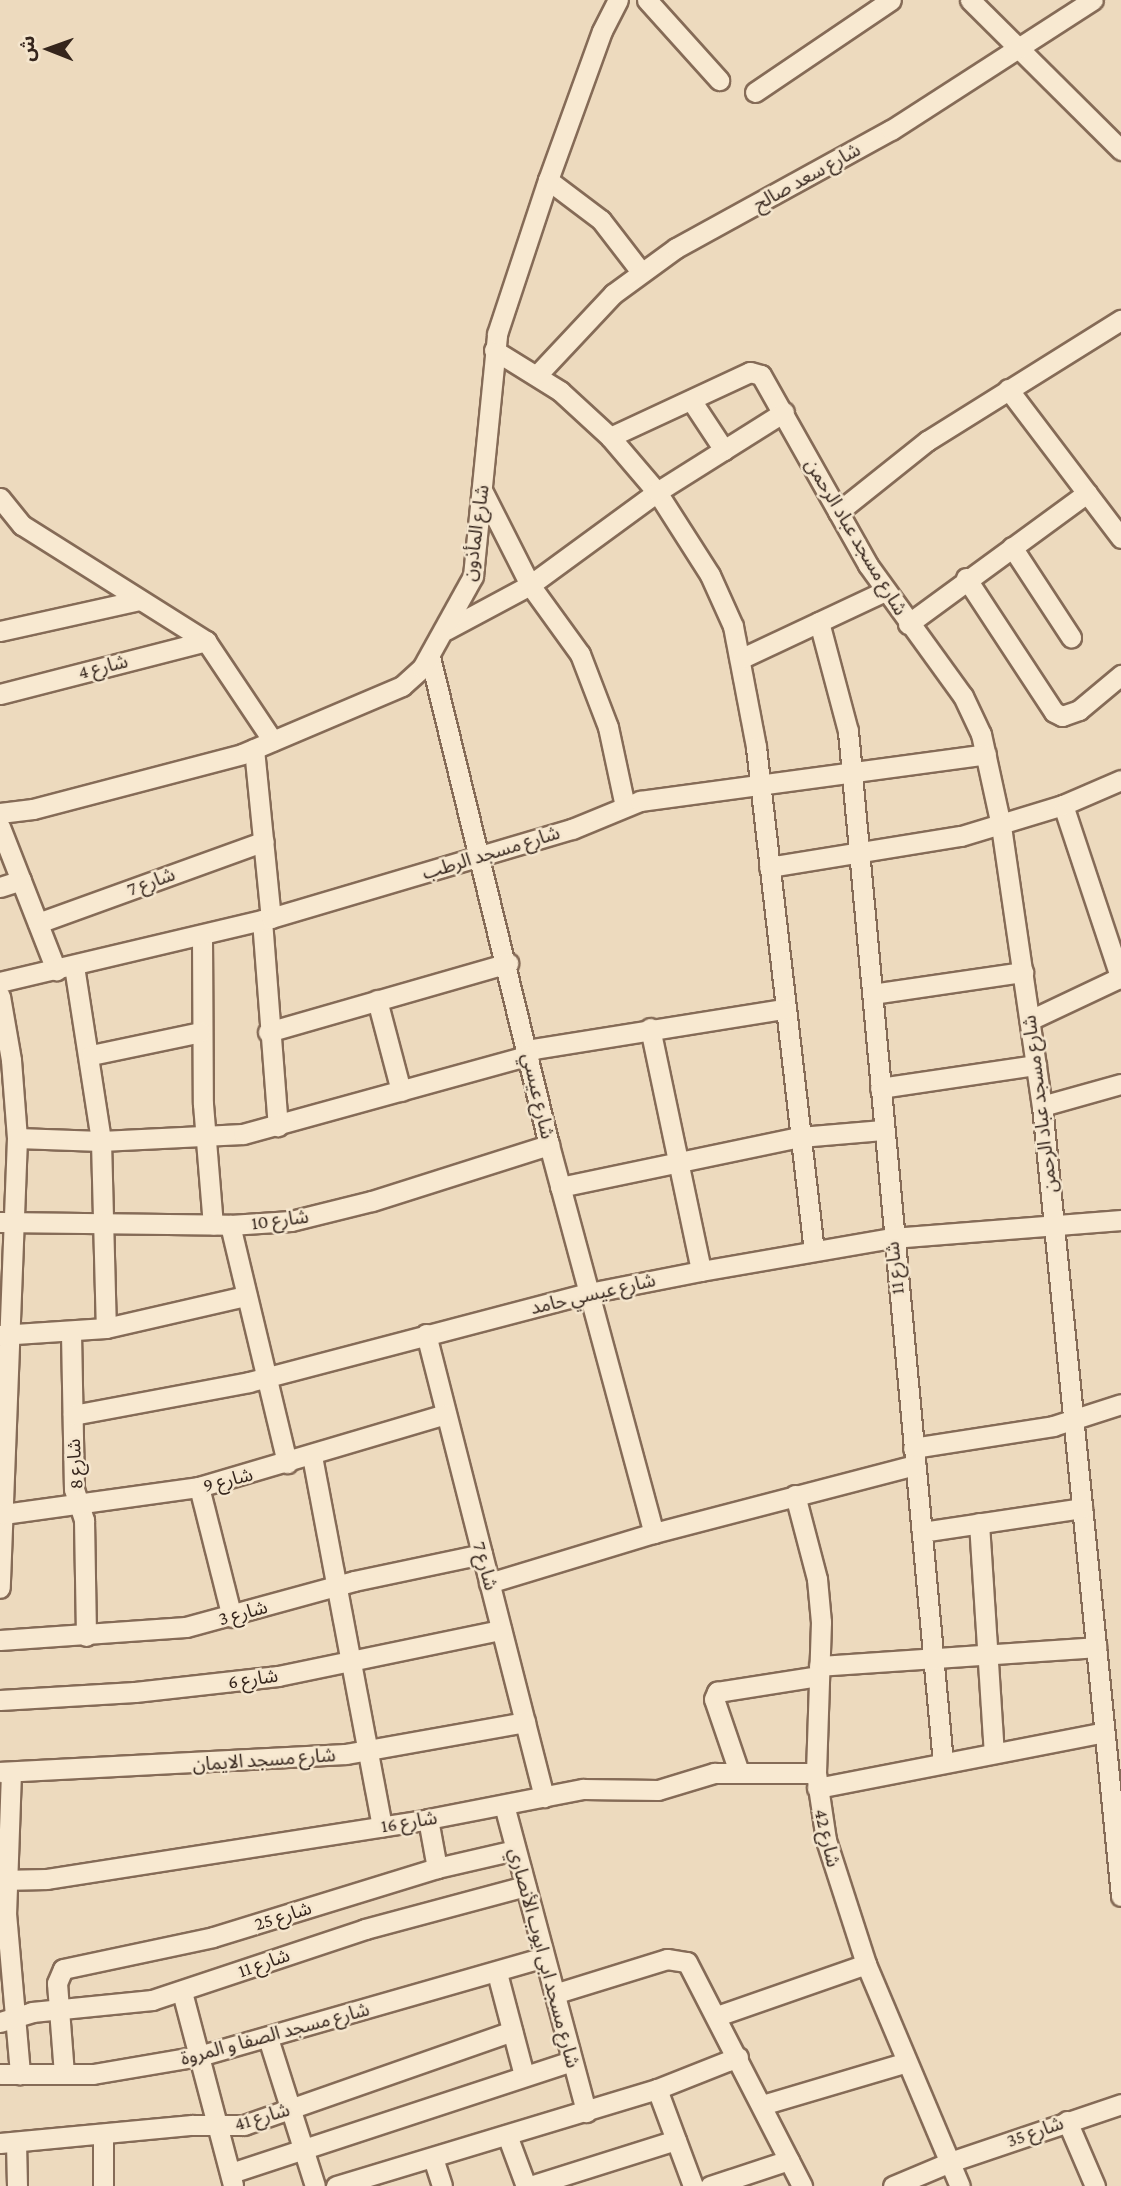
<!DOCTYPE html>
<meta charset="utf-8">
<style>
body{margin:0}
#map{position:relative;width:1121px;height:2186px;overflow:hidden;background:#eddabe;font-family:"Crimson Pro","Noto Sans Arabic",serif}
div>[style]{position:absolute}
.roads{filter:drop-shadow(2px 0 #856b57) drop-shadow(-2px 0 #856b57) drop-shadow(0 2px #856b57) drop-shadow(0 -2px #856b57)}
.minor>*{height:19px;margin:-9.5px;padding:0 9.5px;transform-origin:9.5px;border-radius:9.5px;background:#f8e9d1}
span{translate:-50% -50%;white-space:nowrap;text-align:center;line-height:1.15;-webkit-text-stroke:5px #f5e6ce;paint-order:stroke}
.street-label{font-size:19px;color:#35251c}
.north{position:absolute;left:14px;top:14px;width:70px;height:70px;-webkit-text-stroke:5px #f5e6ce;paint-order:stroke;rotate:271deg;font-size:19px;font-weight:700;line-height:28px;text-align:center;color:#35251c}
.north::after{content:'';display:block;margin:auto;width:24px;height:32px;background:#35251c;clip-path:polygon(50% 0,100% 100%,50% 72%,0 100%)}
</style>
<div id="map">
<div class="roads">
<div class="minor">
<div style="left:647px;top:0;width:108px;rotate:48deg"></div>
<div style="left:970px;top:0;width:213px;rotate:44.8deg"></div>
<div style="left:755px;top:92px;width:164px;rotate:-34.1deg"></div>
<div style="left:548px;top:180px;width:66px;rotate:37deg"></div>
<div style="left:601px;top:220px;width:66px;rotate:52.4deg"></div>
<div style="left:494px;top:350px;width:78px;rotate:31.8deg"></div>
<div style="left:560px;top:391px;width:68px;rotate:42.6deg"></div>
<div style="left:610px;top:437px;width:72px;rotate:49.5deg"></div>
<div style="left:657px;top:492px;width:98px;rotate:57.4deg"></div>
<div style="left:710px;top:575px;width:56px;rotate:65.7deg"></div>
<div style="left:733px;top:626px;width:123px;rotate:79.2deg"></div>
<div style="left:756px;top:747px;width:507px;rotate:83.44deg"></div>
<div style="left:538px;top:374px;width:110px;rotate:-46.8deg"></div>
<div style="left:613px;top:294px;width:78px;rotate:-36.1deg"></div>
<div style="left:676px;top:248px;width:245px;rotate:-28.8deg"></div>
<div style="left:891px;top:130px;width:240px;rotate:-32.8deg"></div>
<div style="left:1008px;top:389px;width:187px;rotate:52.8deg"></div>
<div style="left:691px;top:400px;width:60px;rotate:56.6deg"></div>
<div style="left:610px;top:437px;width:154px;rotate:-24.9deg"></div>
<div style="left:750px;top:372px;width:11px;rotate:15deg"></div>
<div style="left:761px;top:375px;width:218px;rotate:60.6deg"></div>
<div style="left:868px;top:565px;width:162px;rotate:54.1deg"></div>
<div style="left:963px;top:696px;width:42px;rotate:64.7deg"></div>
<div style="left:981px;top:734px;width:94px;rotate:77.7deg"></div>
<div style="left:1001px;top:826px;width:283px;rotate:81.7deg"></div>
<div style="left:1042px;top:1106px;width:794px;rotate:84.29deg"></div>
<div style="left:483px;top:492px;width:104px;rotate:63.2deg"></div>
<div style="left:530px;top:585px;width:85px;rotate:54.1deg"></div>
<div style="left:580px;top:654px;width:78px;rotate:69deg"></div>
<div style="left:608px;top:727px;width:81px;rotate:77.9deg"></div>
<div style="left:0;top:498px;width:35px;rotate:51deg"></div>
<div style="left:22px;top:525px;width:218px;rotate:32.2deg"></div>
<div style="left:206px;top:641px;width:120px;rotate:56.2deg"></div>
<div style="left:838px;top:512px;width:114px;rotate:-38.6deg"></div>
<div style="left:927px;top:441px;width:229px;rotate:-32deg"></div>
<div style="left:1012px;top:547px;width:108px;rotate:56.8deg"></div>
<div style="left:966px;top:578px;width:160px;rotate:56.7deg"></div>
<div style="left:1054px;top:712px;width:9px;rotate:27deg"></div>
<div style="left:1062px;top:716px;width:18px;rotate:-19deg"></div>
<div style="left:1079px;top:710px;width:55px;rotate:-39.8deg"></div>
<div style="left:819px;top:622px;width:113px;rotate:75.1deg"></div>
<div style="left:848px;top:731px;width:1036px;rotate:84.74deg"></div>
<div style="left:908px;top:624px;width:222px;rotate:-36.2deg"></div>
<div style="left:446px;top:630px;width:95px;rotate:-28.2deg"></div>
<div style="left:530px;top:585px;width:157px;rotate:-36.2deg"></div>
<div style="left:657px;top:492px;width:150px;rotate:-32.2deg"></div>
<div style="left:0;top:631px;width:143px;rotate:-12.5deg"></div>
<div style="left:430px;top:657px;width:502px;rotate:76.3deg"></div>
<div style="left:549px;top:1145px;width:402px;rotate:74.9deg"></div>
<div style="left:742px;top:658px;width:158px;rotate:-25.1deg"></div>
<div style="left:0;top:694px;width:213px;rotate:-14.4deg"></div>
<div style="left:254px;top:749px;width:170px;rotate:84.3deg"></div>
<div style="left:1063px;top:805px;width:183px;rotate:71.6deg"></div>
<div style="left:0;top:813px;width:33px;rotate:-7deg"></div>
<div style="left:33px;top:809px;width:216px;rotate:-14.7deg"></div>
<div style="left:242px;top:754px;width:174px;rotate:-23deg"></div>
<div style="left:402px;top:686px;width:27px;rotate:-42deg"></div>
<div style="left:422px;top:668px;width:105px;rotate:-61deg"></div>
<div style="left:473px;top:576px;width:243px;rotate:-84.3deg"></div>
<div style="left:497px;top:334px;width:162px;rotate:-71.7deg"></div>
<div style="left:548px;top:180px;width:158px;rotate:-70.1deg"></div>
<div style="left:602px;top:31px;width:35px;rotate:-63deg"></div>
<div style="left:0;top:827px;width:154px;rotate:68.6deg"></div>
<div style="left:769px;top:867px;width:194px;rotate:-9.2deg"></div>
<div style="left:961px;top:836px;width:107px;rotate:-16.9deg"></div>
<div style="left:1063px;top:805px;width:63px;rotate:-23.3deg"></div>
<div style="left:0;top:887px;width:22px;rotate:-18deg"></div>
<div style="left:262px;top:920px;width:207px;rotate:85.6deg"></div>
<div style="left:38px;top:923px;width:240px;rotate:-19.9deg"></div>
<div style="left:202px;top:937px;width:167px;rotate:89.7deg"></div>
<div style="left:203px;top:1104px;width:121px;rotate:85.3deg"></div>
<div style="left:74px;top:966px;width:177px;rotate:81.2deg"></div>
<div style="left:101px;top:1141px;width:187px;rotate:88.5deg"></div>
<div style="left:0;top:982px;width:278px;rotate:-13.3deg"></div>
<div style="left:271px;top:918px;width:314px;rotate:-16.5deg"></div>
<div style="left:572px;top:829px;width:74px;rotate:-22.4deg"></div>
<div style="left:640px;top:801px;width:349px;rotate:-7.7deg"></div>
<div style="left:872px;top:994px;width:153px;rotate:-8.3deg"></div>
<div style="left:0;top:996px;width:65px;rotate:80.2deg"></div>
<div style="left:11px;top:1060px;width:78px;rotate:85.6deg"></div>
<div style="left:17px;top:1138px;width:450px;rotate:92.2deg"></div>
<div style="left:377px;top:1000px;width:94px;rotate:75.2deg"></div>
<div style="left:1030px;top:1020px;width:101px;rotate:-25.3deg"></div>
<div style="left:650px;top:1028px;width:248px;rotate:78.1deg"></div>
<div style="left:268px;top:1032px;width:250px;rotate:-16deg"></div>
<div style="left:527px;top:1050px;width:260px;rotate:-9.1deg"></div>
<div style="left:91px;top:1055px;width:112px;rotate:-11.8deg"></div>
<div style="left:880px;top:1088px;width:158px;rotate:-8.4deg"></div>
<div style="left:1042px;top:1106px;width:82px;rotate:-15.6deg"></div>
<div style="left:17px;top:1138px;width:84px;rotate:2deg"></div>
<div style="left:101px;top:1141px;width:142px;rotate:-2.8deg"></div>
<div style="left:243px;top:1134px;width:297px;rotate:-15.4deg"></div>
<div style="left:560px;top:1187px;width:245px;rotate:-11.8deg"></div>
<div style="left:800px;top:1137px;width:83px;rotate:-4.8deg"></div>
<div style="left:0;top:1222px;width:230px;rotate:0.7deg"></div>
<div style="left:230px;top:1225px;width:61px;rotate:-3.8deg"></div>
<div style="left:291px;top:1221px;width:83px;rotate:-13.9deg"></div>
<div style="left:372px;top:1201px;width:186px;rotate:-17.6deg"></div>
<div style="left:230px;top:1225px;width:245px;rotate:76.5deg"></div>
<div style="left:71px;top:1333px;width:156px;rotate:88.9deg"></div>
<div style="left:74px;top:1489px;width:33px;rotate:72deg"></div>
<div style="left:84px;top:1520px;width:116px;rotate:89deg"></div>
<div style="left:426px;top:1334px;width:478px;rotate:75.7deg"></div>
<div style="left:0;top:1335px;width:106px;rotate:-3.8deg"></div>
<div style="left:106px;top:1328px;width:144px;rotate:-12.9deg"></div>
<div style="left:73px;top:1415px;width:179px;rotate:-10.6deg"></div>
<div style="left:249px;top:1382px;width:351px;rotate:-14.7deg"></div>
<div style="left:589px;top:1293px;width:114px;rotate:-11.1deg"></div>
<div style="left:701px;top:1271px;width:194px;rotate:-9.8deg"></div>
<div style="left:892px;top:1238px;width:230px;rotate:-4.5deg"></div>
<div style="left:913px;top:1448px;width:142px;rotate:-8.9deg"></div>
<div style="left:1053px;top:1426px;width:71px;rotate:-17.9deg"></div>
<div style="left:312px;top:1456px;width:377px;rotate:79.3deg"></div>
<div style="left:199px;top:1487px;width:134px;rotate:75.8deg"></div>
<div style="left:795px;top:1495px;width:87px;rotate:75.3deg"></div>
<div style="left:817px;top:1579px;width:43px;rotate:84.7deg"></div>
<div style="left:821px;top:1622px;width:151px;rotate:91.9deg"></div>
<div style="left:816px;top:1773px;width:68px;rotate:81.5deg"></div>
<div style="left:826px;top:1840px;width:130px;rotate:72.1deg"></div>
<div style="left:866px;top:1964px;width:241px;rotate:67.1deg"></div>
<div style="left:4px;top:1514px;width:197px;rotate:-7.9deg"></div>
<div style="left:199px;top:1487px;width:257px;rotate:-16.5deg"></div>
<div style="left:979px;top:1523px;width:230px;rotate:86.3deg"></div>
<div style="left:922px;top:1532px;width:162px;rotate:-8.5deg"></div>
<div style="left:489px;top:1583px;width:172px;rotate:-16.9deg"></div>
<div style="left:654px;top:1533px;width:270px;rotate:-14.6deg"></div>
<div style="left:0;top:1640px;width:186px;rotate:-4deg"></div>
<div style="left:186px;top:1627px;width:174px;rotate:-15.3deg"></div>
<div style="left:354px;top:1581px;width:131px;rotate:-11.9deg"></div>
<div style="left:819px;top:1666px;width:278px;rotate:-3.9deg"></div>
<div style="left:0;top:1700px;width:135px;rotate:-3.4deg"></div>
<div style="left:135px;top:1692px;width:144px;rotate:-6.4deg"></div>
<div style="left:278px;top:1676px;width:228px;rotate:-11.7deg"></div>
<div style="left:0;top:1772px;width:346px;rotate:-3deg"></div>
<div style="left:346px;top:1754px;width:182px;rotate:-10.1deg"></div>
<div style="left:11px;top:1772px;width:141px;rotate:92deg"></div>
<div style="left:6px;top:1913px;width:162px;rotate:85deg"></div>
<div style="left:739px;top:1772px;width:77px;rotate:-108.9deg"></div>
<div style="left:714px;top:1699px;width:8px;rotate:-67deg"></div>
<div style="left:717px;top:1692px;width:102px;rotate:-9deg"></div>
<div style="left:817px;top:1788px;width:292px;rotate:-11deg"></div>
<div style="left:504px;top:1805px;width:318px;rotate:75deg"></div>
<div style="left:428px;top:1819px;width:50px;rotate:79.6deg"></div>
<div style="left:0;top:1880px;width:47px;rotate:-1.2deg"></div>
<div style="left:47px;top:1879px;width:386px;rotate:-8.9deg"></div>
<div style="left:428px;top:1819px;width:158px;rotate:-11deg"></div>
<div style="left:583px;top:1789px;width:75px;rotate:0.8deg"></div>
<div style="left:658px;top:1790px;width:59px;rotate:-16.9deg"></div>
<div style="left:714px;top:1773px;width:102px"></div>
<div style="left:497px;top:1973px;width:106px;rotate:75.2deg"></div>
<div style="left:182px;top:1992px;width:200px;rotate:75.2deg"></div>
<div style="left:554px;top:1994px;width:118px;rotate:-17.2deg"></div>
<div style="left:667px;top:1959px;width:20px;rotate:9deg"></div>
<div style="left:687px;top:1962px;width:252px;rotate:62.8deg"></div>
<div style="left:717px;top:2016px;width:158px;rotate:-19.2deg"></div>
<div style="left:0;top:2022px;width:34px;rotate:-17deg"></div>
<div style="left:32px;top:2012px;width:121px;rotate:-5.7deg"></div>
<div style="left:152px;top:2000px;width:225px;rotate:-18.4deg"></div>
<div style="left:365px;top:1929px;width:166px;rotate:-15deg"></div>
<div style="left:268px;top:2038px;width:155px;rotate:72.4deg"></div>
<div style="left:0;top:2074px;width:93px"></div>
<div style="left:93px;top:2074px;width:108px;rotate:-9.6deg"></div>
<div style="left:199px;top:2056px;width:359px;rotate:-16deg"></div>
<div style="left:64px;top:2074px;width:91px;rotate:-94.4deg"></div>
<div style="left:57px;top:1983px;width:15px;rotate:-67deg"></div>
<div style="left:63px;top:1969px;width:153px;rotate:-12deg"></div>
<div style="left:213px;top:1937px;width:234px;rotate:-17.1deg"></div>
<div style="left:437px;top:1868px;width:80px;rotate:-13deg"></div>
<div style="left:657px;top:2089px;width:103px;rotate:69.6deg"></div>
<div style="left:762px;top:2105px;width:151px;rotate:-16.5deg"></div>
<div style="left:1067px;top:2121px;width:71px;rotate:66.7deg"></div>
<div style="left:103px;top:2135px;width:51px;rotate:90deg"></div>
<div style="left:507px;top:2135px;width:54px;rotate:69.6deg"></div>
<div style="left:16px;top:2142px;width:44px;rotate:88.7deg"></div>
<div style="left:0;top:2143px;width:193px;rotate:-5.4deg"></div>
<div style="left:192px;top:2125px;width:52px"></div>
<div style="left:244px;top:2125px;width:284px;rotate:-19.3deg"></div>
<div style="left:433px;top:2158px;width:29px;rotate:72deg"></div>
<div style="left:231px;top:2173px;width:359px;rotate:-18.2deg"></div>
<div style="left:336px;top:2186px;width:335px;rotate:-16.8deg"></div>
<div style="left:657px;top:2089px;width:87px;rotate:-21.6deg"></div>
<div style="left:530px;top:2186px;width:153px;rotate:-17.5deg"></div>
<div style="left:710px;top:2186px;width:83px;rotate:-18.2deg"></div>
<div style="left:893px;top:2186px;width:62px;rotate:-22.8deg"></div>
<div style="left:950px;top:2162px;width:181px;rotate:-18.7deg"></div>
</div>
</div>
<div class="street-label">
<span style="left:807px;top:177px;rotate:-29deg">شارع سعد صالح</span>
<span style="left:476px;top:533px;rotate:-82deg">شارع المأذون</span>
<span style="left:856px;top:537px;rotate:59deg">شارع مسجد عباد الرحمن</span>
<span style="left:103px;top:667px;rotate:-14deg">شارع 4</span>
<span style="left:491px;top:853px;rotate:-17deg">شارع مسجد الرطب</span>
<span style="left:151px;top:882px;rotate:-20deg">شارع 7</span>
<span style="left:538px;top:1096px;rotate:77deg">شارع عيسي</span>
<span style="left:1040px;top:1104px;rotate:-97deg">شارع مسجد عباد الرحمن</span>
<span style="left:280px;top:1220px;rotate:-7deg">شارع 10</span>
<span style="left:895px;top:1268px;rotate:-96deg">شارع 11</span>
<span style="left:593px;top:1294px;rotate:-13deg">شارع عيسي حامد</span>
<span style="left:75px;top:1464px;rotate:-93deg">شارع 8</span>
<span style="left:228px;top:1480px;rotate:-14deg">شارع 9</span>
<span style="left:485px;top:1566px;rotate:75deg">شارع 7</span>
<span style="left:243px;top:1613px;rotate:-15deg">شارع 3</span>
<span style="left:253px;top:1679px;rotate:-8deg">شارع 6</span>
<span style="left:264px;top:1760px;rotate:-4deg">شارع مسجد الايمان</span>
<span style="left:409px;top:1822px;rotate:-9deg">شارع 16</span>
<span style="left:827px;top:1838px;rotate:77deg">شارع 42</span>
<span style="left:283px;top:1916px;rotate:-17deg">شارع 25</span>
<span style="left:544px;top:1958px;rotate:75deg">شارع مسجد ابى ايوب الأنصاري</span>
<span style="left:264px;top:1963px;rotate:-19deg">شارع 11</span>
<span style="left:275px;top:2034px;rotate:-15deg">شارع مسجد الصفا و المروة</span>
<span style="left:262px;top:2117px;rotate:-16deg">شارع 41</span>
<span style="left:1035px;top:2132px;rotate:-19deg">شارع 35</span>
</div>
<div class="north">ش</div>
</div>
